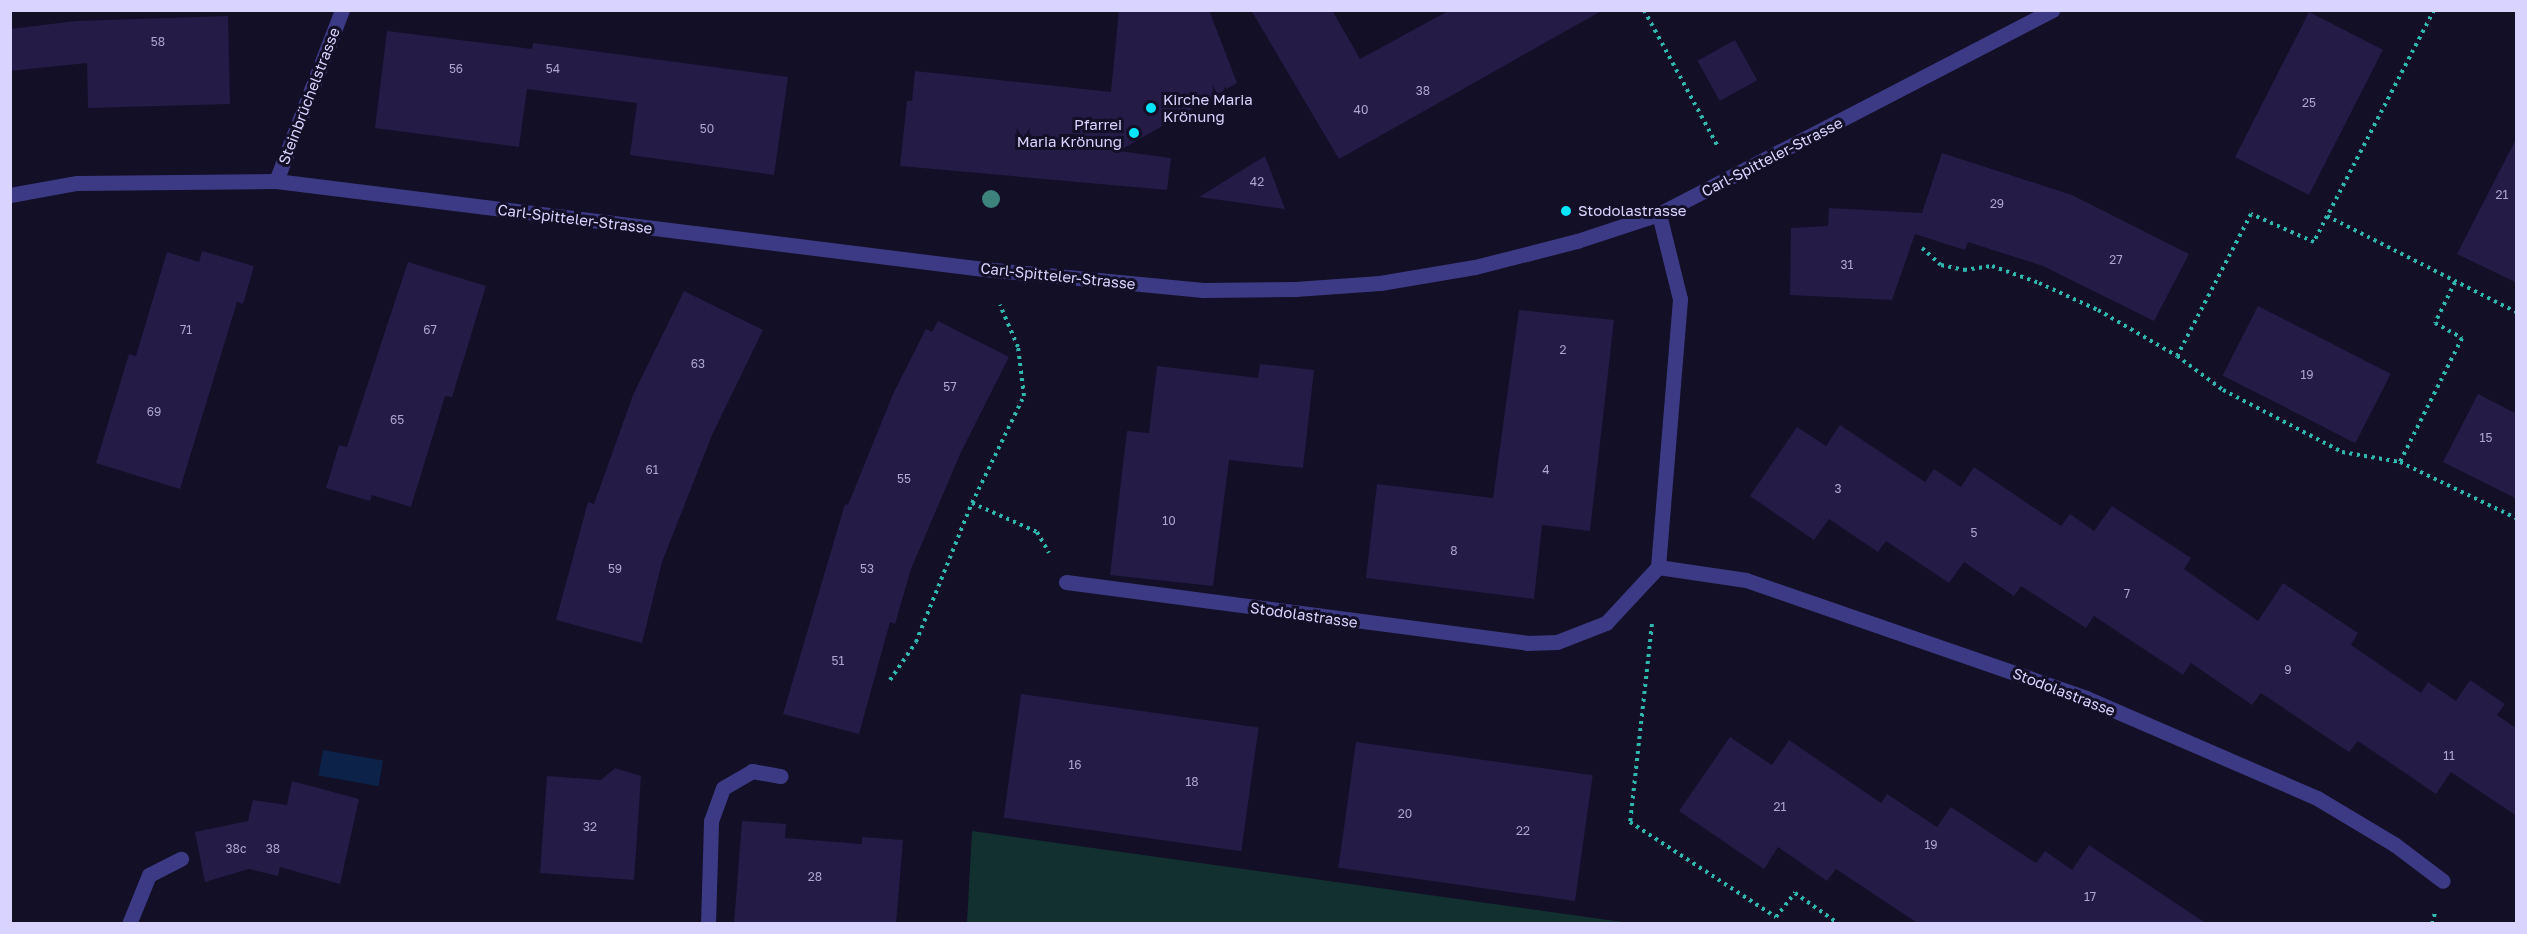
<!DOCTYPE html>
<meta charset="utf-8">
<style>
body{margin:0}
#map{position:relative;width:2527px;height:934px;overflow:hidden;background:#130f26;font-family:"Golos Text",sans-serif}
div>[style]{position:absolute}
.green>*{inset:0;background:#12302f}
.water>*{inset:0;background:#0c2248;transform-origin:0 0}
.building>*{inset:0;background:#241b47;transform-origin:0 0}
.path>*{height:4px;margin-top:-2px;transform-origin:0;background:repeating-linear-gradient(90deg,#2fb8b0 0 3px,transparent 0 7.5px)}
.service>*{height:15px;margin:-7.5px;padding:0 7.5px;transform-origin:7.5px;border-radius:7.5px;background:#3d3a85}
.minor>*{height:15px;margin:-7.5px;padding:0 7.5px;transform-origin:7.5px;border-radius:7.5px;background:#3d3a85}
.trees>*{width:18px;height:18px;margin:-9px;border-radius:50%;background:#3d827b}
.dots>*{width:16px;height:16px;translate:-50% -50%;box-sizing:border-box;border:3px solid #130f26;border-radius:50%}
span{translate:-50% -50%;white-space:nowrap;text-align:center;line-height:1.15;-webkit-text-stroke:6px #130f26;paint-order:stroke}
.number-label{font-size:12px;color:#aca6d1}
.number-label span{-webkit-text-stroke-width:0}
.street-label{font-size:15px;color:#d9d4ff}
.poi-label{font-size:15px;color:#d9d4ff}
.left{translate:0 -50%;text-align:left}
.right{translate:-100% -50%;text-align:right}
.frame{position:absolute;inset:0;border:12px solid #d9d4ff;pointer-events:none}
</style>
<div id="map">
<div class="green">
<div style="clip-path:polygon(972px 831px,1630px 923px,967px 923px)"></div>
</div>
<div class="water">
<div style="left:323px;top:750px;width:61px;height:26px;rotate:10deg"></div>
</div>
<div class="building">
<div style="clip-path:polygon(1119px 10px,1209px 10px,1237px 83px,1119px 151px,1171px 158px,1167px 190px,900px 166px,907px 101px,912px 101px,915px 71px,1111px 92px)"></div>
<div style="clip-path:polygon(1251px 10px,1332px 10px,1360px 59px,1450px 10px,1603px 10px,1339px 159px)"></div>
<div style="left:2309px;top:12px;width:83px;height:163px;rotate:27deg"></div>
<div style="clip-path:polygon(228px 16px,230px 104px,88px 108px,87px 63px,10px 71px,10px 29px,76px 21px)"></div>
<div style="clip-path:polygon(387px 31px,532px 49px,533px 43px,788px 77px,774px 175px,630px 155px,637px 103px,574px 95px,527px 89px,519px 147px,375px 128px)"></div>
<div style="left:1735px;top:40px;width:46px;height:43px;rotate:61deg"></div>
<div style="clip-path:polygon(2517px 137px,2517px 283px,2457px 254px)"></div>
<div style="clip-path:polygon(1942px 153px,2072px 195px,2189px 254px,2154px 321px,2043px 266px,1968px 242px,1965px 250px,1915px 234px,1892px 300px,1790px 295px,1791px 228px,1828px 226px,1829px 208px,1922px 213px)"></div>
<div style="clip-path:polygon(1265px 156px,1285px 209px,1199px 197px)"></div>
<div style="clip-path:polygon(202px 251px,254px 266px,243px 304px,237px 302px,180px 489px,96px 463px,129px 354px,136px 356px,167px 252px,199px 262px)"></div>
<div style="clip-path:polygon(408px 262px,486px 286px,452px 397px,445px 396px,411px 507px,372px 495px,370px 501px,326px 488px,339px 445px,347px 447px)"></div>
<div style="clip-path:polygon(684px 291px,763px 330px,712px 435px,662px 562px,642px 643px,556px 620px,588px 502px,594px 504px,633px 395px)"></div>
<div style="left:2258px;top:306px;width:149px;height:78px;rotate:27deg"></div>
<div style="clip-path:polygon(1519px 310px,1614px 320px,1590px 531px,1542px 525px,1534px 599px,1366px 578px,1377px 484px,1493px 498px)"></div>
<div style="clip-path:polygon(938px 321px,1009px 357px,961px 452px,911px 569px,895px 624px,890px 622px,859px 734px,783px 714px,845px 504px,848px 505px,893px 394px,926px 329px,932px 332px)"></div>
<div style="clip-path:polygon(1260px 364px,1314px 370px,1303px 468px,1229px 460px,1213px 586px,1110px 575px,1127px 431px,1149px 433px,1157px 366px,1258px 378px)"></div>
<div style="clip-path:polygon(2478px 394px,2517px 414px,2517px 499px,2443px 462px)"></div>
<div style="clip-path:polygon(1840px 425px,1925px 482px,1934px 469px,1961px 487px,1974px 467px,2061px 526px,2070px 514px,2094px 531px,2112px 506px,2191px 558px,2184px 569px,2258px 621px,2283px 583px,2358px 633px,2351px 645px,2421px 693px,2428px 682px,2456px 701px,2470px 680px,2505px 704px,2497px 715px,2517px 729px,2517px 816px,2451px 772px,2436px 794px,2358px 741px,2349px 752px,2261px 693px,2252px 705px,2191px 663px,2183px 675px,2094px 616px,2086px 628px,2021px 586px,2014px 596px,1964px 562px,1949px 583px,1886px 541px,1878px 552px,1829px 519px,1814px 540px,1750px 496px,1797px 427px,1826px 446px)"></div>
<div style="left:1021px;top:694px;width:240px;height:125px;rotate:8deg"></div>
<div style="clip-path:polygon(1730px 737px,1772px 765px,1789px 740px,1881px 803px,1887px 794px,1937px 827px,1951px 807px,2036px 863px,2045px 851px,2072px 870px,2089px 845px,2207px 924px,1919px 924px,1836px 869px,1827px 881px,1778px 847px,1764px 869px,1679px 811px)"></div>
<div style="left:1356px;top:742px;width:239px;height:127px;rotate:8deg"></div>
<div style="clip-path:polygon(615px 768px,641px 776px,634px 880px,540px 873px,547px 776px,601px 780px)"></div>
<div style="clip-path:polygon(292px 781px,359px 799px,340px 884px,280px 867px,278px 876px,249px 869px,205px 882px,195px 832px,248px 821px,253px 800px,287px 805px)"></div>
<div style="clip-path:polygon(742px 821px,786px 824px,785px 838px,862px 844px,862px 837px,903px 840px,896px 924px,734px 924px)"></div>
</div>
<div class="path">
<div style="left:1644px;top:10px;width:156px;rotate:61.6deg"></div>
<div style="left:2434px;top:10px;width:232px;rotate:117.4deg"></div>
<div style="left:2327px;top:216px;width:212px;rotate:26.9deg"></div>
<div style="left:2327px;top:216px;width:29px;rotate:117deg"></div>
<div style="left:2314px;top:242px;width:69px;rotate:-156deg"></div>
<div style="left:2251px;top:214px;width:160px;rotate:117.5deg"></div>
<div style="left:2177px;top:356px;width:57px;rotate:36.5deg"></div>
<div style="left:2223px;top:390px;width:134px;rotate:27.5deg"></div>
<div style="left:2342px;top:452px;width:59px;rotate:9.8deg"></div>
<div style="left:1922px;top:248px;width:25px;rotate:42deg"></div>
<div style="left:1941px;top:265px;width:24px;rotate:12deg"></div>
<div style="left:1964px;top:270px;width:28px;rotate:-8deg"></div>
<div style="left:1992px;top:266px;width:50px;rotate:19.9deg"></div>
<div style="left:2039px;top:283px;width:65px;rotate:24.6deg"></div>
<div style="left:2098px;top:310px;width:91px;rotate:30.2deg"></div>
<div style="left:2455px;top:282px;width:46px;rotate:116deg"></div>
<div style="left:2435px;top:323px;width:31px;rotate:29deg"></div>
<div style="left:2462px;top:338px;width:139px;rotate:116.6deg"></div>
<div style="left:2400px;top:462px;width:129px;rotate:25.8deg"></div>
<div style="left:972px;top:503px;width:71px;rotate:24deg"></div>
<div style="left:1037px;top:532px;width:24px;rotate:60deg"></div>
<div style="left:1652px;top:624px;width:199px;rotate:96.3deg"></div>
<div style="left:1630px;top:822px;width:174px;rotate:33.1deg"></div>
<div style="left:1776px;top:917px;width:31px;rotate:-52deg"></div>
<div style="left:1795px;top:893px;width:54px;rotate:35.2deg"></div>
<div style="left:890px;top:680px;width:46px;rotate:-55.6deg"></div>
<div style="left:916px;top:642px;width:150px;rotate:-68.1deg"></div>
<div style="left:972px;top:503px;width:119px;rotate:-64.1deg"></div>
<div style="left:1024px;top:396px;width:49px;rotate:-97deg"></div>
<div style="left:1018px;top:347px;width:46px;rotate:-113.2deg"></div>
<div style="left:2432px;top:924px;width:11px;rotate:-75deg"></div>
</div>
<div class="service">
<div style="left:129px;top:924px;width:53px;rotate:-67.8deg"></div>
<div style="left:149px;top:875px;width:36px;rotate:-27deg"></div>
<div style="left:708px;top:924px;width:103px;rotate:-88.3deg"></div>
<div style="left:711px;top:821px;width:35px;rotate:-70deg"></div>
<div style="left:723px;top:788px;width:34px;rotate:-30deg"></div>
<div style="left:752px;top:771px;width:29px;rotate:10deg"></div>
</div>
<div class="minor">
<div style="left:276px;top:181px;width:183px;rotate:-68.9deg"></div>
<div style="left:10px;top:195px;width:68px;rotate:-10.2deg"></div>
<div style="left:77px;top:183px;width:199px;rotate:-0.6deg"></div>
<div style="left:276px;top:181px;width:713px;rotate:7.09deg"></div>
<div style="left:984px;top:269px;width:220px;rotate:5.5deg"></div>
<div style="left:1203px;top:290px;width:92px;rotate:-0.6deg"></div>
<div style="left:1295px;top:289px;width:85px;rotate:-4deg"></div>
<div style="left:1380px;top:283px;width:96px;rotate:-9.6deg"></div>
<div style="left:1475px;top:267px;width:105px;rotate:-14.3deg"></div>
<div style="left:1577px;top:241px;width:86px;rotate:-18.2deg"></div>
<div style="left:1659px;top:214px;width:443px;rotate:-27.4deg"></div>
<div style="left:1658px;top:567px;width:89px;rotate:8.4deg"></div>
<div style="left:1746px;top:580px;width:360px;rotate:19.1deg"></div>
<div style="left:2086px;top:698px;width:252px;rotate:23.4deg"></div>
<div style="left:2317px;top:798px;width:90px;rotate:30.9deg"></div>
<div style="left:2394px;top:844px;width:61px;rotate:37.1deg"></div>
<div style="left:1066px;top:582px;width:465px;rotate:7.5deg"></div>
<div style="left:1527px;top:643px;width:30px;rotate:-2deg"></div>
<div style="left:1557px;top:642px;width:53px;rotate:-21.2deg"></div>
<div style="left:1606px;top:623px;width:76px;rotate:-47.1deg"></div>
<div style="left:1658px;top:567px;width:269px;rotate:-85.3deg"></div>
<div style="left:1680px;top:299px;width:88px;rotate:-103.9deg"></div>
</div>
<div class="trees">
<div style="left:991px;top:199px"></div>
</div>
<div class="dots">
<div style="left:1151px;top:108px;background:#00e5ff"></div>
<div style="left:1134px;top:133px;background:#00e5ff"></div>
<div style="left:1566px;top:211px;background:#00e5ff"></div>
</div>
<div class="number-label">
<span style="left:158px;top:42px">58</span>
<span style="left:456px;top:69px">56</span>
<span style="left:553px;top:69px">54</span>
<span style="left:1423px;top:91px">38</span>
<span style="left:2309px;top:103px">25</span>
<span style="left:1361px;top:110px">40</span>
<span style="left:707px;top:129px">50</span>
<span style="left:1257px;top:182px">42</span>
<span style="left:2502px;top:195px">21</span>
<span style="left:1997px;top:204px">29</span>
<span style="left:2116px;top:260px">27</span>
<span style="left:1847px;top:265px">31</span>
<span style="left:186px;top:330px">71</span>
<span style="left:430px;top:330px">67</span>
<span style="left:1563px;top:350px">2</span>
<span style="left:698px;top:364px">63</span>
<span style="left:2307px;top:375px">19</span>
<span style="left:950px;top:387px">57</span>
<span style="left:154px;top:412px">69</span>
<span style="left:397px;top:420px">65</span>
<span style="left:2486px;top:438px">15</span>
<span style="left:652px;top:470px">61</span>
<span style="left:1546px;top:470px">4</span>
<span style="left:904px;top:479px">55</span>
<span style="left:1838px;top:489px">3</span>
<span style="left:1169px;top:521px">10</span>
<span style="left:1974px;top:533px">5</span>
<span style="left:1454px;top:551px">8</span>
<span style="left:615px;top:569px">59</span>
<span style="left:867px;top:569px">53</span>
<span style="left:2127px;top:594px">7</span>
<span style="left:838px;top:661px">51</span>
<span style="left:2288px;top:670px">9</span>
<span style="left:2449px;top:756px">11</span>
<span style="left:1075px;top:765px">16</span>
<span style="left:1192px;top:782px">18</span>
<span style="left:1780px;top:807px">21</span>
<span style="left:1405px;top:814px">20</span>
<span style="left:590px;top:827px">32</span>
<span style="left:1523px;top:831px">22</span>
<span style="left:1931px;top:845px">19</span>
<span style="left:236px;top:849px">38c</span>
<span style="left:273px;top:849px">38</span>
<span style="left:815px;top:877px">28</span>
<span style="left:2090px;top:897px">17</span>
</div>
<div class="street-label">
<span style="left:309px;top:96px;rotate:-69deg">Steinbrüchelstrasse</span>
<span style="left:1772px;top:157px;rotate:-27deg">Carl-Spitteler-Strasse</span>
<span style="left:575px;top:219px;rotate:7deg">Carl-Spitteler-Strasse</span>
<span style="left:1058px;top:276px;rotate:6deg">Carl-Spitteler-Strasse</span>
<span style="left:1304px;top:615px;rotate:8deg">Stodolastrasse</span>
<span style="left:2064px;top:692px;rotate:21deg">Stodolastrasse</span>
</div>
<div class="poi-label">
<span class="left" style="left:1163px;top:108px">Kirche Maria<br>Krönung</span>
<span class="right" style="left:1122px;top:133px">Pfarrei<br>Maria Krönung</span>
<span class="left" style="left:1578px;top:211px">Stodolastrasse</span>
</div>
<div class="frame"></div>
</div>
